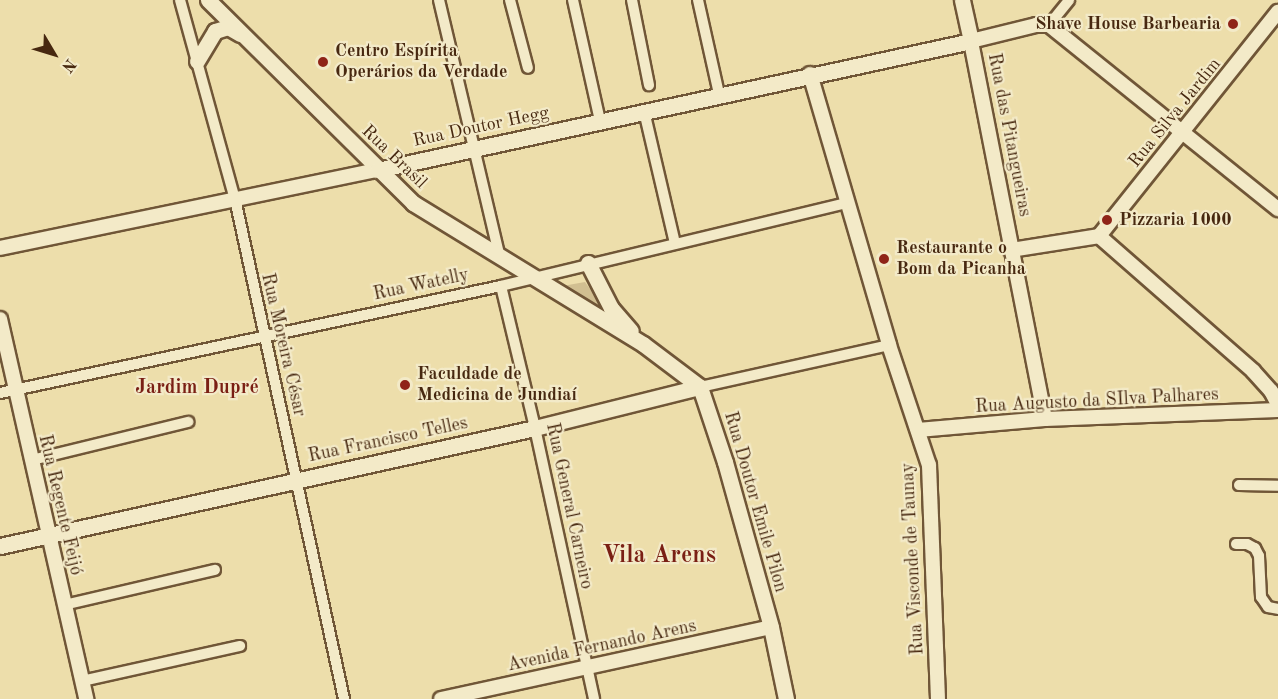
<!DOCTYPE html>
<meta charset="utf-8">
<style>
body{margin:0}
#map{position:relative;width:1278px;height:699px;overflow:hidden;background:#eddeab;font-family:"Old Standard TT",serif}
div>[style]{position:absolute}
.green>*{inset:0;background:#d1bf91}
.roads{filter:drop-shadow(2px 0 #705637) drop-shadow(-2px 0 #705637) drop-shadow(0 2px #705637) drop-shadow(0 -2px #705637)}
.minor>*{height:10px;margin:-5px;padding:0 5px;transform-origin:5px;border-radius:5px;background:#f3eac8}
.tertiary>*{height:14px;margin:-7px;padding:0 7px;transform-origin:7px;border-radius:7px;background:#f3eac8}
.secondary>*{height:15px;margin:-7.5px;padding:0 7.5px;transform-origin:7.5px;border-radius:7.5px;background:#f3eac8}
.dots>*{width:16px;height:16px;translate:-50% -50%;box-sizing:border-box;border:3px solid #f3eac8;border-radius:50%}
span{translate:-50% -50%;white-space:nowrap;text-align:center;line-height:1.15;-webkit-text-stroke:4.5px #f3eac8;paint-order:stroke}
.poi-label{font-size:18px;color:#472810;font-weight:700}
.right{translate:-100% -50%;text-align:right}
.left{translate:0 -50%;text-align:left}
.street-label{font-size:18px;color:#472810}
.neighbourhood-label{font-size:20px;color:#7a1f14;font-weight:700}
.district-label{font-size:24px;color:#7a1f14;font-weight:700}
.north{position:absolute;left:24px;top:24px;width:60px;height:60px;-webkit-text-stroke:4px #f3eac8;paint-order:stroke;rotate:128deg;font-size:16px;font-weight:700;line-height:24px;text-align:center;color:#472810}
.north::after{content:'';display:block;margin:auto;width:21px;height:27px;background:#472810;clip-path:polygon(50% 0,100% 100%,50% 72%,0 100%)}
</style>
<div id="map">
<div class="green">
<div style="clip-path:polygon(585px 282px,611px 318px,557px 287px)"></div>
</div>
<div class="roads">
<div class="minor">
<div style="left:180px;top:0;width:206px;rotate:74.6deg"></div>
<div style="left:235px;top:199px;width:512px;rotate:77.7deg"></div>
<div style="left:439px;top:0;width:261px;rotate:76.7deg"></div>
<div style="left:510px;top:0;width:70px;rotate:75.2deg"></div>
<div style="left:573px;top:0;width:124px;rotate:77.4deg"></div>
<div style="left:632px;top:0;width:87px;rotate:78.7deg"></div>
<div style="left:698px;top:0;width:96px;rotate:77.4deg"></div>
<div style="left:1049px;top:25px;width:32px;rotate:-51deg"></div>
<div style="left:644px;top:111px;width:136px;rotate:76.8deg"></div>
<div style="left:501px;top:286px;width:146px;rotate:76.5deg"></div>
<div style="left:535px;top:428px;width:277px;rotate:77.7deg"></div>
<div style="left:700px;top:387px;width:194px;rotate:-12.5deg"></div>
<div style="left:0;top:393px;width:512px;rotate:-12.06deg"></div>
<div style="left:501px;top:286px;width:355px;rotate:-13.5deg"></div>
<div style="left:32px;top:460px;width:161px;rotate:-13.7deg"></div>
<div style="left:1239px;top:485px;width:39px;rotate:1deg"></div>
<div style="left:1236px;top:544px;width:11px"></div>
<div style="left:1247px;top:544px;width:9px;rotate:27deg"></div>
<div style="left:1255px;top:548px;width:9px;rotate:63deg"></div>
<div style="left:1259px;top:556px;width:41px;rotate:87.2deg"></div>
<div style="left:1261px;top:597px;width:12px;rotate:55deg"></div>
<div style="left:1268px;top:607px;width:10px;rotate:11deg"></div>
<div style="left:64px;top:605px;width:155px;rotate:-13.1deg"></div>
<div style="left:82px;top:681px;width:162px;rotate:-12.5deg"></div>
</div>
<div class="tertiary">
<div style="left:810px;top:74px;width:282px;rotate:73.7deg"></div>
<div style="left:889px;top:345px;width:126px;rotate:71.6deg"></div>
<div style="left:929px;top:465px;width:234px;rotate:87.8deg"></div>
<div style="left:1099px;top:236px;width:287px;rotate:-51.4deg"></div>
<div style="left:1099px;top:236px;width:205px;rotate:41.2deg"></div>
<div style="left:1253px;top:371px;width:27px;rotate:48deg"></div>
<div style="left:1271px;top:391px;width:15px;rotate:62deg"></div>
<div style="left:0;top:248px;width:385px;rotate:-11.7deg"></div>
<div style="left:1011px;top:250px;width:89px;rotate:-9deg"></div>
<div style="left:0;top:319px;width:390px;rotate:77.2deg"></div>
<div style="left:1045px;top:419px;width:385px;rotate:-101.1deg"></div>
<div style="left:971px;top:41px;width:67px;rotate:-13.8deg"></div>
<div style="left:1036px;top:25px;width:13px"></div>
<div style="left:1049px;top:25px;width:294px;rotate:38.8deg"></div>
<div style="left:918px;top:430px;width:127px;rotate:-5deg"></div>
<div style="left:1045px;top:419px;width:233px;rotate:-2.2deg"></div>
<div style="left:441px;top:699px;width:338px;rotate:-12.3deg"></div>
</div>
<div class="secondary">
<div style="left:208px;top:0;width:289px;rotate:44.7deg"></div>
<div style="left:413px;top:203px;width:270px;rotate:31.5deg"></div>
<div style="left:643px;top:344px;width:71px;rotate:37deg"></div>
<div style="left:700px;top:387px;width:79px;rotate:71.6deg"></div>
<div style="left:725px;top:462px;width:171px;rotate:74.4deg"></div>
<div style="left:771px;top:627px;width:74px;rotate:78.2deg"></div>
<div style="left:197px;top:61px;width:35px;rotate:-59deg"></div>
<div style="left:215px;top:31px;width:14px;rotate:-17deg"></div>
<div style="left:228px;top:27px;width:14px;rotate:30deg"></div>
<div style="left:377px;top:170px;width:608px;rotate:-12.25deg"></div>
<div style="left:971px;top:41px;width:42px;rotate:-102.4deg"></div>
<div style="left:588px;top:263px;width:51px;rotate:62.9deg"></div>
<div style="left:611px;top:308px;width:30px;rotate:49deg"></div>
<div style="left:0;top:546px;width:548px;rotate:-12.44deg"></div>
<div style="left:535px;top:428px;width:170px;rotate:-14deg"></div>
</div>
</div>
<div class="dots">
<div style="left:1233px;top:24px;background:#8f2418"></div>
<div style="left:323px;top:62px;background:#8f2418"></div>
<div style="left:1107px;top:220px;background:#8f2418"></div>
<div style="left:884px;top:259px;background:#8f2418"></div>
<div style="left:405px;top:385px;background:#8f2418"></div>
</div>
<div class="poi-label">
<span class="right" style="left:1221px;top:24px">Shave House Barbearia</span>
<span class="left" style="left:335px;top:62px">Centro Espírita<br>Operários da Verdade</span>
<span class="left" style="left:1119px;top:220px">Pizzaria 1000</span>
<span class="left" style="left:896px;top:259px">Restaurante o<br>Bom da Picanha</span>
<span class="left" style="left:417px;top:385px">Faculdade de<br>Medicina de Jundiaí</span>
</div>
<div class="street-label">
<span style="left:1175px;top:113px;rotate:-51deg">Rua Silva Jardim</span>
<span style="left:481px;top:127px;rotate:-12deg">Rua Doutor Hegg</span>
<span style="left:1009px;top:135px;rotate:79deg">Rua das Pitangueiras</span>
<span style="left:394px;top:157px;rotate:44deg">Rua Brasil</span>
<span style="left:421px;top:285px;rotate:-12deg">Rua Watelly</span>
<span style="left:283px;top:345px;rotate:77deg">Rua Moreira César</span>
<span style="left:1097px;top:401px;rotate:-3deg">Rua Augusto da SIlva Palhares</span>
<span style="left:388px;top:440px;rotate:-12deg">Rua Francisco Telles</span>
<span style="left:755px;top:502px;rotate:74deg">Rua Doutor Emile Pilon</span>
<span style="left:60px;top:505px;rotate:77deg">Rua Regente Feijó</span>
<span style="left:569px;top:506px;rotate:78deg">Rua General Carneiro</span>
<span style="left:913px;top:559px;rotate:-93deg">Rua Visconde de Taunay</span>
<span style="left:602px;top:646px;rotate:-12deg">Avenida Fernando Arens</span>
</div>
<div class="neighbourhood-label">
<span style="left:197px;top:388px">Jardim Dupré</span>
</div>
<div class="district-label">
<span style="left:659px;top:557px">Vila Arens</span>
</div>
<div class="north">N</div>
</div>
